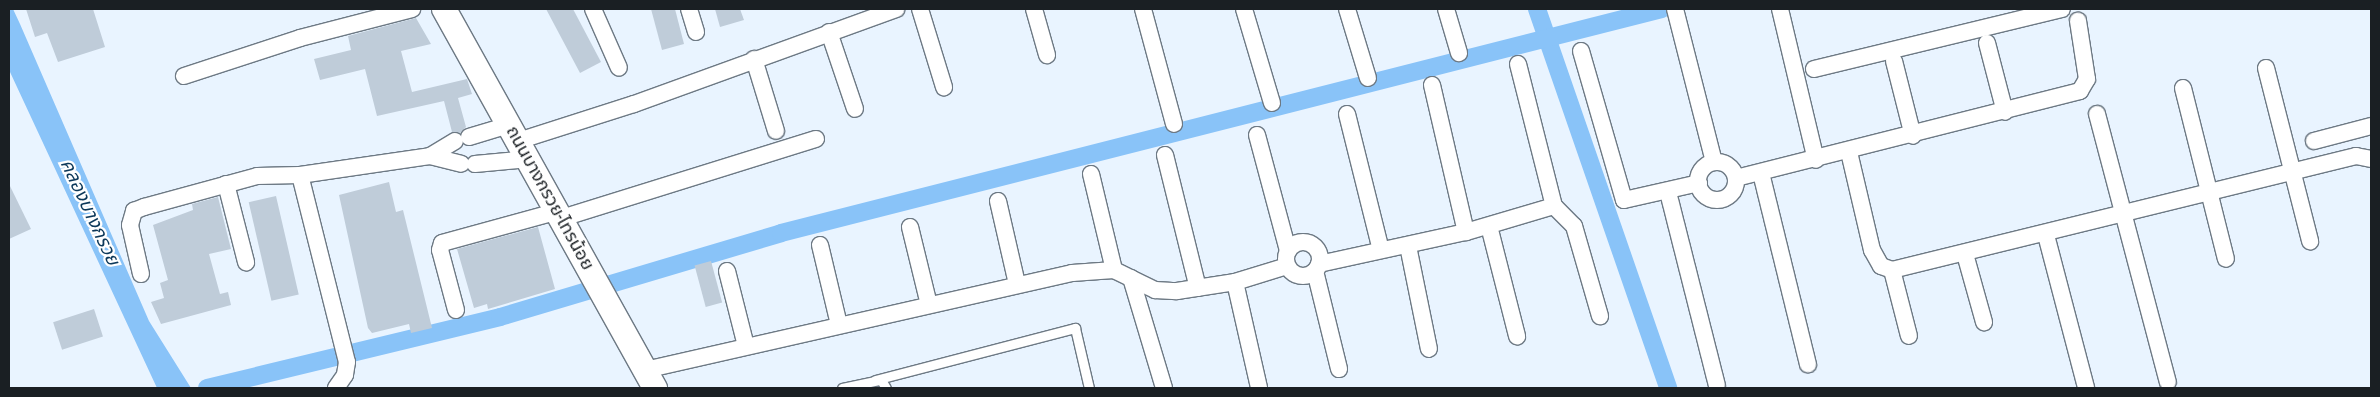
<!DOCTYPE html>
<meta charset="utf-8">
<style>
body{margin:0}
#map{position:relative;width:2380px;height:397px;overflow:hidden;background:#e9f4ff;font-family:"Roboto Condensed","Noto Sans Thai",sans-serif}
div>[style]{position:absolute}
.water>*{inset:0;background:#89c3f8}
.canal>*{height:18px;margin:-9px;padding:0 9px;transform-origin:9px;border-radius:9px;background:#89c3f8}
.building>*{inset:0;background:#bfccd9;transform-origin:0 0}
.roads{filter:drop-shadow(1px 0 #6d7984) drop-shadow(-1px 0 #6d7984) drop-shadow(0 1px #6d7984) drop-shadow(0 -1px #6d7984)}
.service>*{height:9px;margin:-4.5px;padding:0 4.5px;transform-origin:4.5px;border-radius:4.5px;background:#fff}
.minor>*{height:16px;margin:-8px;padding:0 8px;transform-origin:8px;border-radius:8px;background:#fff}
.minor>.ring{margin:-8px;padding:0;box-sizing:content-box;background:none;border:16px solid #fff;border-radius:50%}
.secondary>*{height:24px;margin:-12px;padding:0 12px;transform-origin:12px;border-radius:12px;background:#fff}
span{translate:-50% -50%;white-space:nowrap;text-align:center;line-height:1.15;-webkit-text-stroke:4.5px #fff;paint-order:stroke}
.street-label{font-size:18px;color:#1a1f23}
.water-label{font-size:19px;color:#0c385a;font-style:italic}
.frame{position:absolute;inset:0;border:10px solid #1a1f23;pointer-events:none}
</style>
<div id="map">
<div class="water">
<div style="clip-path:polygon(9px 9px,13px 9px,20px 24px,149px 321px,191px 388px,157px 388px,10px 72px)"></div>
</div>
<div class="canal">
<div style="left:1537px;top:9px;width:401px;rotate:70.9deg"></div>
<div style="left:207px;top:388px;width:301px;rotate:-13.6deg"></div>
<div style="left:500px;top:317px;width:293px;rotate:-16.6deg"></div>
<div style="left:781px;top:233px;width:909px;rotate:-14.27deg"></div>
</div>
<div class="building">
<div style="clip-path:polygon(26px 9px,93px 9px,105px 47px,58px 62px,47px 33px,35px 37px)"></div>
<div style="clip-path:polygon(546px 9px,573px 9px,601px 62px,580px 73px)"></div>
<div style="clip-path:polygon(651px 9px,675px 9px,684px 44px,662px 50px)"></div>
<div style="clip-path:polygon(715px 9px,740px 9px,744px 20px,720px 27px)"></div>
<div style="clip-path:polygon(416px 18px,431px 44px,401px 51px,412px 92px,467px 79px,472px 94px,458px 98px,466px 127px,460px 133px,452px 132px,444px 101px,377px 116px,365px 69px,320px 80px,314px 59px,351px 50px,348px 36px)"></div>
<div style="clip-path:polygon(389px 182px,396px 212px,403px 210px,432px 328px,411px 333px,409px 324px,372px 333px,368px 328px,339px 195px)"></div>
<div style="clip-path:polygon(9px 184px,31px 229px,9px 239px)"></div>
<div style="left:276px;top:196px;width:101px;height:28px;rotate:77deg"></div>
<div style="clip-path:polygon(218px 197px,231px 249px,209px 254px,220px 294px,228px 292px,231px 305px,161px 324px,151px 302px,164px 298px,160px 283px,168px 280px,153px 225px,193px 210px,192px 204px)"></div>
<div style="clip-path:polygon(538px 227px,555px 289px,488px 309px,487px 304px,474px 308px,457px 249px)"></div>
<div style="left:711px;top:261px;width:43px;height:17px;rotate:75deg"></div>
<div style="left:94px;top:309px;width:29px;height:43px;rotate:72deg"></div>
</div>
<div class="roads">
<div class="service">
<div style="left:875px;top:380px;width:207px;rotate:-14.6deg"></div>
<div style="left:1075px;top:328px;width:62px;rotate:76.9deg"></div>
<div style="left:842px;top:388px;width:40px;rotate:-12deg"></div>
<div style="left:881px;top:380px;width:9px;rotate:58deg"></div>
</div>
<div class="minor">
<div style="left:593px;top:9px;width:64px;rotate:66.2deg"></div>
<div style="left:689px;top:9px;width:24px;rotate:73deg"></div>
<div style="left:920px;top:9px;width:82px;rotate:72.9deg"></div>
<div style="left:1034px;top:9px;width:48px;rotate:74.2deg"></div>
<div style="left:1143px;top:9px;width:119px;rotate:74.9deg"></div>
<div style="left:1244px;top:9px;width:98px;rotate:73.4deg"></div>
<div style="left:1347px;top:9px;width:72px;rotate:73.1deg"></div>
<div style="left:1446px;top:9px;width:46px;rotate:73.5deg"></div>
<div style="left:1675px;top:9px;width:158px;rotate:75.7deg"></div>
<div style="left:1780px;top:9px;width:155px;rotate:76.6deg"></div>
<div style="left:829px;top:32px;width:81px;rotate:71.3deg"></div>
<div style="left:1987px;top:43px;width:71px;rotate:75.4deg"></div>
<div style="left:1581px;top:51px;width:155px;rotate:73.9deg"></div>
<div style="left:1624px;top:200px;width:77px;rotate:-12.8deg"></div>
<div style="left:754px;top:59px;width:75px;rotate:73deg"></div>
<div style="left:1894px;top:61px;width:77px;rotate:75.8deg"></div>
<div style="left:1518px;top:64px;width:146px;rotate:75.8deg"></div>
<div style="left:2266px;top:68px;width:179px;rotate:75.7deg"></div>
<div style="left:1814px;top:69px;width:255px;rotate:-13.6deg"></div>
<div style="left:184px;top:76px;width:122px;rotate:-18.1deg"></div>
<div style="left:300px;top:38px;width:116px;rotate:-14.5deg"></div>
<div style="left:1432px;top:85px;width:151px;rotate:77deg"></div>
<div style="left:2183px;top:88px;width:176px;rotate:75.9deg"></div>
<div style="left:1347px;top:114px;width:140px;rotate:76deg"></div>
<div style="left:2097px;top:114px;width:277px;rotate:75.2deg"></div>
<div style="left:1257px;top:135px;width:120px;rotate:75deg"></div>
<div style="left:469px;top:137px;width:42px;rotate:-16.7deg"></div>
<div style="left:518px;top:141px;width:122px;rotate:-17.7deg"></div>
<div style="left:634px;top:104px;width:279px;rotate:-19.9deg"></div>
<div style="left:2314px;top:141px;width:59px;rotate:-14.7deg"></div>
<div style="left:1849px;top:152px;width:101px;rotate:76.8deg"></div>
<div style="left:1872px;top:250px;width:18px;rotate:61deg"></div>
<div style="left:1881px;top:266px;width:12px;rotate:20deg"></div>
<div style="left:1892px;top:270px;width:478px;rotate:-13.8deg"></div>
<div style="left:2356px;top:156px;width:15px;rotate:11deg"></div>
<div style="left:1165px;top:155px;width:137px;rotate:76.1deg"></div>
<div style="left:430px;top:156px;width:32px;rotate:14deg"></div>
<div class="ring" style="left:1698px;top:162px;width:22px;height:22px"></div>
<div style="left:475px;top:164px;width:54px;rotate:-5.3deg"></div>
<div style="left:1761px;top:173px;width:197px;rotate:76.2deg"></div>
<div style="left:1091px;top:174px;width:99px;rotate:76.5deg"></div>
<div style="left:300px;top:175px;width:193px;rotate:75.9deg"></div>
<div style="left:347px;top:362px;width:13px;rotate:99deg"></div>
<div style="left:345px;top:375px;width:16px;rotate:125deg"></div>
<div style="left:1736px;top:178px;width:355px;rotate:-14.2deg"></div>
<div style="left:2080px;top:91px;width:14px;rotate:-60deg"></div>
<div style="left:2087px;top:79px;width:59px;rotate:-98.8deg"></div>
<div style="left:226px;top:184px;width:81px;rotate:75.6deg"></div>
<div style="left:1668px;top:192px;width:199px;rotate:75.8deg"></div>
<div style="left:998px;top:201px;width:85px;rotate:77.1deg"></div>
<div style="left:562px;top:218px;width:266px;rotate:-17.3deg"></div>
<div style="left:1489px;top:226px;width:114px;rotate:75.7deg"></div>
<div style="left:910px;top:227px;width:80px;rotate:76.3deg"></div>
<div style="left:2046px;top:235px;width:158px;rotate:75.3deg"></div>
<div class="ring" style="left:1286px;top:242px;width:18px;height:18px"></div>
<div style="left:820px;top:245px;width:82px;rotate:76.6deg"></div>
<div style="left:1408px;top:246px;width:105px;rotate:78.5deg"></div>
<div style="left:1965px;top:254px;width:71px;rotate:74.4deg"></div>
<div style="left:1319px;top:264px;width:150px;rotate:-12.3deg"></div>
<div style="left:1466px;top:232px;width:92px;rotate:-16.5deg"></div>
<div style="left:1554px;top:206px;width:28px;rotate:45deg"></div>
<div style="left:1574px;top:226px;width:94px;rotate:73.9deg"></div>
<div style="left:1892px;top:270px;width:68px;rotate:75.6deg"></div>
<div style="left:727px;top:271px;width:77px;rotate:75.8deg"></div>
<div style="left:1315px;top:271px;width:101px;rotate:76.2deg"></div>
<div style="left:141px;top:274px;width:50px;rotate:-102.7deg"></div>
<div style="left:130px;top:225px;width:15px;rotate:-74deg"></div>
<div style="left:134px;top:211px;width:11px;rotate:-22deg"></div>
<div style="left:144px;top:207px;width:117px;rotate:-15.3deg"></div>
<div style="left:257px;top:176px;width:43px;rotate:-1.3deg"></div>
<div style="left:300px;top:175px;width:131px;rotate:-8.3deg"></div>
<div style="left:430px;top:156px;width:29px;rotate:-31deg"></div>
<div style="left:1131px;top:278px;width:115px;rotate:73.3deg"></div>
<div style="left:1235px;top:282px;width:109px;rotate:77.2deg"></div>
<div style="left:456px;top:310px;width:62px;rotate:-104.9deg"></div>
<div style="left:440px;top:250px;width:7px;rotate:-74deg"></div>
<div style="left:442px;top:243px;width:121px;rotate:-15.3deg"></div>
<div style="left:645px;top:370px;width:438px;rotate:-12.8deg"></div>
<div style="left:1072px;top:273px;width:42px;rotate:-4.1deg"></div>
<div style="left:1114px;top:270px;width:46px;rotate:26deg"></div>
<div style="left:1155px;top:290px;width:22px;rotate:3deg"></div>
<div style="left:1177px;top:291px;width:59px;rotate:-8.8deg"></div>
<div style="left:1235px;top:282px;width:54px;rotate:-17.1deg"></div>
</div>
<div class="secondary">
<div style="left:444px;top:9px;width:434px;rotate:60.9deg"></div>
</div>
</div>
<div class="street-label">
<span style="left:550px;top:198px;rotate:61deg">ถนนบางกรวย-ไทรน้อย</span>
</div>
<div class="water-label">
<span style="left:90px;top:212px;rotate:65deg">คลองบางกรวย</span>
</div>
<div class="frame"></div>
</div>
